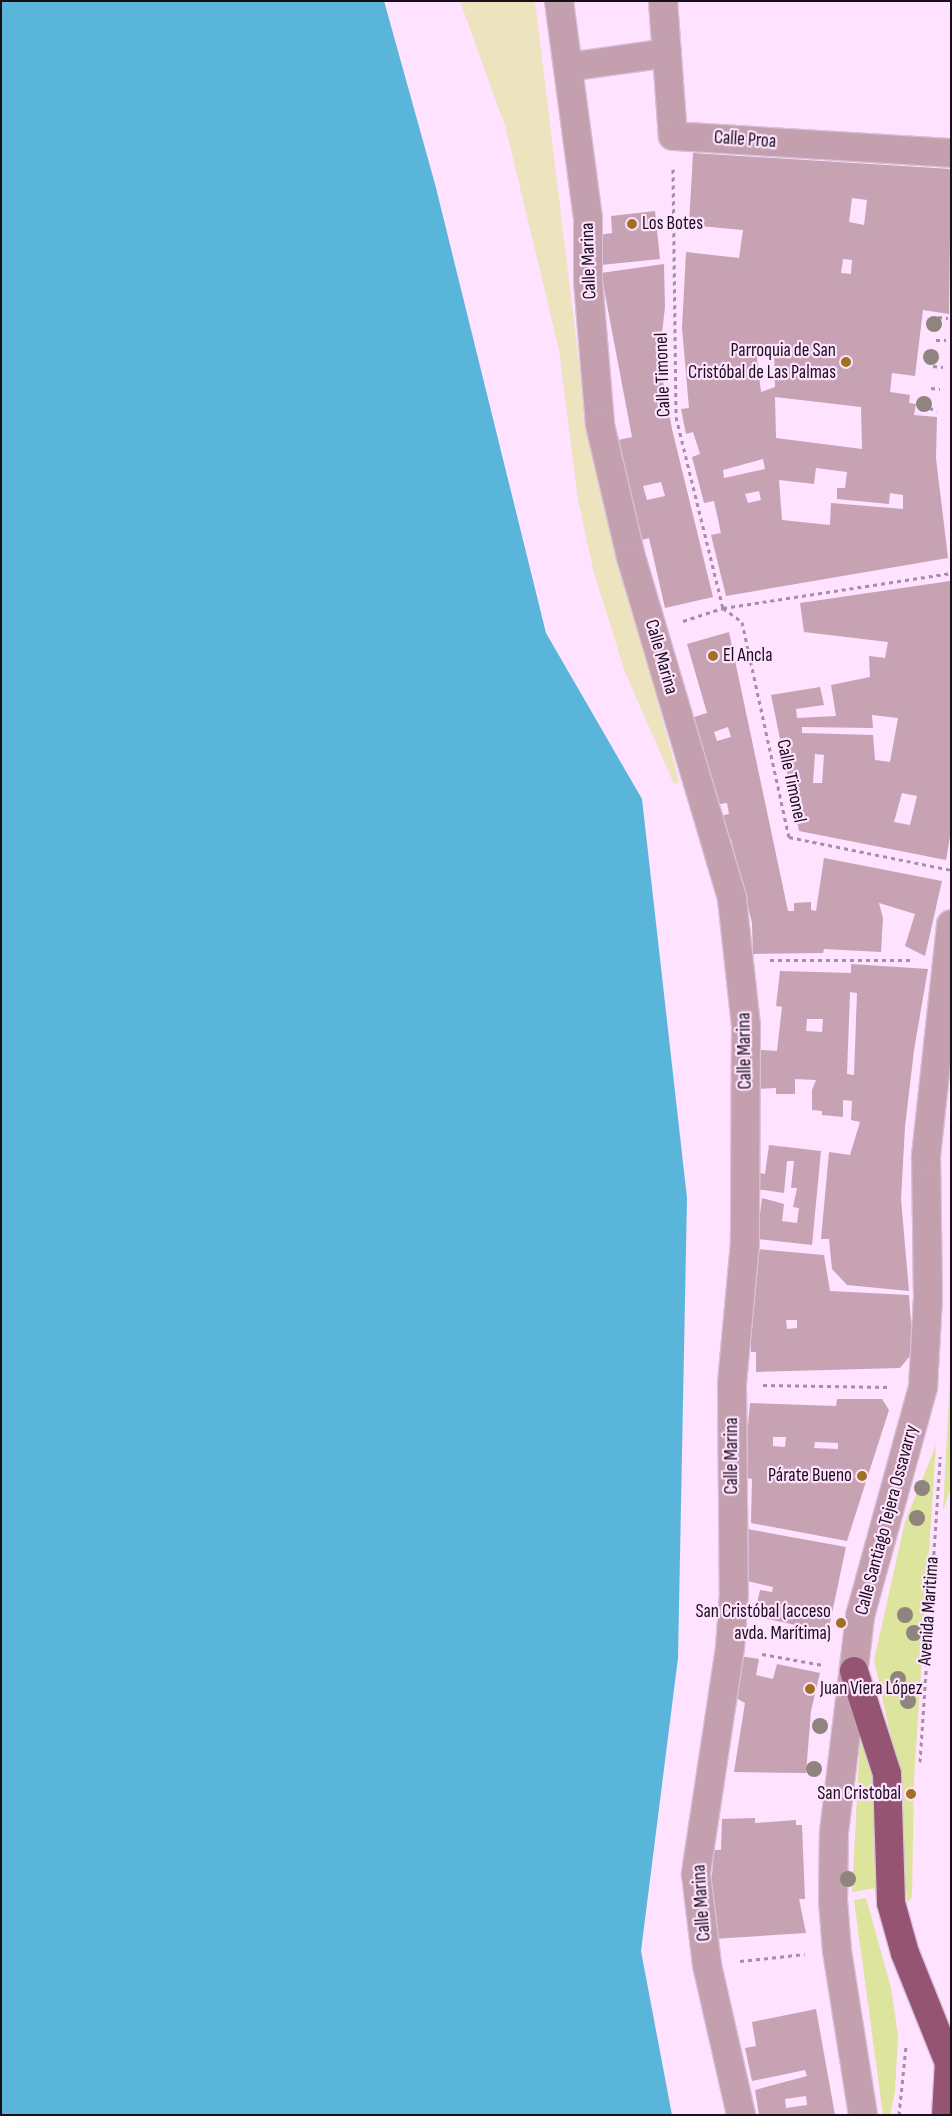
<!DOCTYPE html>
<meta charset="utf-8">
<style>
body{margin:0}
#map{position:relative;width:952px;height:2116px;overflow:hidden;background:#fee2ff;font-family:"Sofia Sans Condensed",sans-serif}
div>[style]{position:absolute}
.green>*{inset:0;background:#dce49e}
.sand>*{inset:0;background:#ede3be}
.water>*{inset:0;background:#5ab5da}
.building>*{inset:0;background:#c6a2b3}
.path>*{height:3px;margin-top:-1.5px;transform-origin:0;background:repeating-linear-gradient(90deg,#a48fa4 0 4px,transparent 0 8px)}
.roads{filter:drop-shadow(1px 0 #d9c0da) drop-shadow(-1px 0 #d9c0da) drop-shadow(0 1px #d9c0da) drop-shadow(0 -1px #d9c0da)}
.minor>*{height:28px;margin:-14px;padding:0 14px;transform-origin:14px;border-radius:14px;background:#c4a0af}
.trunk>*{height:28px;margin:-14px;padding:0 14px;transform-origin:14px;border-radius:14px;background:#955472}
.trees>*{width:16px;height:16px;margin:-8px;border-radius:50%;background:#8f847e}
.dots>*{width:14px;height:14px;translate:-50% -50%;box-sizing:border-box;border:2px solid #fee2ff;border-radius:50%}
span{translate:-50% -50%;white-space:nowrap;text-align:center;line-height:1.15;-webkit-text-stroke:4.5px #fee2ff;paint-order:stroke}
.street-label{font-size:19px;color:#190f19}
.poi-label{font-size:19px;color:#190f19}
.left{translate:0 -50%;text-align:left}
.right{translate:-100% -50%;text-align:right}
.frame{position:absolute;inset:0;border:2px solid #190f19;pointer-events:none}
</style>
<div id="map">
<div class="green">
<div style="clip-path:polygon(951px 1359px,951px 1487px,943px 1511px)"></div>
<div style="clip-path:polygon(936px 1445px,914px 1778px,912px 1897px,907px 1903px,898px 1770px,874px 1660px,905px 1522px)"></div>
<div style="clip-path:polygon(860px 1740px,867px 1746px,875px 1788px,877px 1888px,852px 1892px)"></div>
<div style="clip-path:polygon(866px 1898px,891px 1988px,898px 2035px,895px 2091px,890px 2115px,883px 2115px,854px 1900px)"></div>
</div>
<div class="sand">
<div style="clip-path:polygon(460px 1px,535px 1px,587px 428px,679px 782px,674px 784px,625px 672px,594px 573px,578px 500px,559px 350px,506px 129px)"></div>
</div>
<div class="water">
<div style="clip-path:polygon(1px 1px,384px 1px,435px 184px,546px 633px,642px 799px,687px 1198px,678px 1658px,641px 1951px,672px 2115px,1px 2115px)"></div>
</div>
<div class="building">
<div style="clip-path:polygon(evenodd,693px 153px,951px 169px,949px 314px,923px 310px,915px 376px,892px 373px,890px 392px,910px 395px,909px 403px,916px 404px,914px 415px,937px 417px,936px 458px,948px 558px,726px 596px,711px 535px,721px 533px,714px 501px,704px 503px,692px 457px,700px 454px,693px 432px,686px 434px,681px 409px,689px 408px,682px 328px,686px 252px,739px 258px,743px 230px,689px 225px,693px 153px,852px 198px,867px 200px,864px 225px,849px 222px,852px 198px,693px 153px,843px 259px,852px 260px,851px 274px,841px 273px,843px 259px,693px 153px,756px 350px,774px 351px,775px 387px,761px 392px,756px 350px,693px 153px,775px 397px,861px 407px,862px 449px,776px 438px,775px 397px,693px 153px,763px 459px,765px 469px,724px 478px,723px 470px,763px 459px,693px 153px,816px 468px,847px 472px,845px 488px,837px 488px,837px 499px,889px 504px,890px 493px,903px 495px,903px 509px,831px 503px,830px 525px,782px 520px,779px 480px,814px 484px,816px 468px,693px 153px,759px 491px,761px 500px,748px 503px,745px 494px,759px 491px)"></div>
<div style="clip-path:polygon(655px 211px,660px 259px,601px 265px,598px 235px,612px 233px,611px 216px)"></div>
<div style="clip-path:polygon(evenodd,664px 264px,665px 307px,659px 359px,672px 429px,713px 597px,665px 608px,649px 538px,638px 541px,614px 441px,632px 437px,601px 273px,664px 264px,661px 482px,665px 496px,647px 500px,643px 486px,661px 482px)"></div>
<div style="clip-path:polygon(evenodd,950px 581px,951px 831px,946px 860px,799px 831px,771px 695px,820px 687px,824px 705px,796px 709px,797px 718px,836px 716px,831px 685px,870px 677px,869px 656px,885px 658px,888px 642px,804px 632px,800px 603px,950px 581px,872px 715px,898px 718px,890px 762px,875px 760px,873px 735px,802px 733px,802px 727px,873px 728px,872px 715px,950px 581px,815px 754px,824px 755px,822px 783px,813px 783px,815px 754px,950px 581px,902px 793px,917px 796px,910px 825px,894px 822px,902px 793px)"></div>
<div style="clip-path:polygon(evenodd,729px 632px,788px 911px,794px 911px,794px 903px,811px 902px,811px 910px,816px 911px,824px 858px,942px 881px,925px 956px,905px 946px,915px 914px,879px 903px,883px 918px,881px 952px,824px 949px,823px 953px,753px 954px,752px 923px,731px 839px,720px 841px,716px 817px,729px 814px,727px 803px,714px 805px,691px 718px,707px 713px,687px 644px,729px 632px,728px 727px,731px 737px,717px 741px,714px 732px,728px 727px)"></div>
<div style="clip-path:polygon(evenodd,851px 964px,928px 969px,914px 1050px,905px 1127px,901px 1199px,909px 1291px,847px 1285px,832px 1269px,829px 1239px,821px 1239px,829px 1152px,850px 1155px,860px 1122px,851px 1120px,852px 1101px,843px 1100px,843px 1117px,822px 1115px,822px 1111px,812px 1110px,812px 1090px,816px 1080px,795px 1079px,795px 1094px,776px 1094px,776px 1088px,755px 1089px,761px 1050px,777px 1051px,782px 1007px,776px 1006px,780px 971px,851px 973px,851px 964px,850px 992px,857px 993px,854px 1075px,847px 1074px,850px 992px,851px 964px,807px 1019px,823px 1019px,822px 1032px,806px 1031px,807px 1019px)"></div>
<div style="clip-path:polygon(769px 1145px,821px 1151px,812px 1245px,757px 1239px,762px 1198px,784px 1204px,782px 1221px,797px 1223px,799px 1208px,793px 1207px,797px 1188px,791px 1188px,794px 1161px,787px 1161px,784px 1193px,756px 1189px,758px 1173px,765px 1174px)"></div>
<div style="clip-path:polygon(evenodd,757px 1249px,824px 1255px,830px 1291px,909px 1295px,913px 1352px,900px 1368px,756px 1372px,756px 1352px,751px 1352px,750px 1303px,757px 1249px,786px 1320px,797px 1320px,797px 1328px,787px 1329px,786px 1320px)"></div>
<div style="clip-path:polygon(evenodd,837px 1399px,882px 1399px,889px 1410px,847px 1541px,751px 1523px,752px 1479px,742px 1477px,742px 1424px,748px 1425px,750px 1403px,836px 1406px,837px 1399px,773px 1437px,786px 1437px,785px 1447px,773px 1446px,773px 1437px,837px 1399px,815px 1442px,838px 1443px,838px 1449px,814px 1448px,815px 1442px)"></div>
<div style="clip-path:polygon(747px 1529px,846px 1547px,828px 1632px,754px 1616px,760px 1590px,772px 1592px,773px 1587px,743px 1580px)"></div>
<div style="clip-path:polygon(740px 1656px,759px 1659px,756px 1675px,773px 1679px,777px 1664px,820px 1673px,811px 1711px,806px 1773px,734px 1772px,745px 1703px,731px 1695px)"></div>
<div style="clip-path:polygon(755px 1818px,755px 1823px,796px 1820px,796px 1825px,802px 1825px,805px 1899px,799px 1899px,806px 1933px,714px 1939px,714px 1900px,710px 1901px,714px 1850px,721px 1850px,722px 1819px)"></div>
<div style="clip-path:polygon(evenodd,816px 2009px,835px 2115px,759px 2115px,755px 2090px,807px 2076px,805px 2070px,752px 2081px,745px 2048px,756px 2046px,752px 2022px,816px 2009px,806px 2096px,807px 2105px,786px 2108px,785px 2099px,806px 2096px)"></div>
</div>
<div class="path">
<div style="left:673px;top:169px;width:248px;rotate:89.3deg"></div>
<div style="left:676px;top:417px;width:197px;rotate:76.2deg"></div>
<div style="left:723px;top:608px;width:24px;rotate:36deg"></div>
<div style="left:742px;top:622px;width:220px;rotate:77.7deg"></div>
<div style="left:789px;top:837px;width:165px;rotate:11.5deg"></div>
<div style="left:938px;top:317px;width:10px;rotate:6deg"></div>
<div style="left:936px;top:340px;width:10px"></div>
<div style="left:933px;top:366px;width:10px;rotate:6deg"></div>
<div style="left:931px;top:388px;width:9px;rotate:6deg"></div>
<div style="left:929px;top:408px;width:8px;rotate:14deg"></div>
<div style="left:683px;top:621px;width:42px;rotate:-18deg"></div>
<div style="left:723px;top:608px;width:231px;rotate:-8.7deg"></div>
<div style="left:770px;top:960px;width:144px"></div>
<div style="left:763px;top:1385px;width:126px;rotate:0.9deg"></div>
<div style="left:762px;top:1654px;width:62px;rotate:10.2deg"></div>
<div style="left:920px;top:1762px;width:306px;rotate:-86.2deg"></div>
<div style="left:740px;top:1961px;width:65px;rotate:-6.1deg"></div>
<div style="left:899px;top:2115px;width:69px;rotate:-84.2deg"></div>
</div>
<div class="roads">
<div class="minor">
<div style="left:559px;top:1px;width:220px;rotate:82.4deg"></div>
<div style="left:588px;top:219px;width:62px;rotate:90deg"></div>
<div style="left:588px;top:281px;width:144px;rotate:85.2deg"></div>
<div style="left:600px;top:425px;width:136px;rotate:76.8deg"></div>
<div style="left:631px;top:557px;width:357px;rotate:73.5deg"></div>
<div style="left:732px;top:899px;width:128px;rotate:83.7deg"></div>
<div style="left:746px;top:1026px;width:217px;rotate:90.3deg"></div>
<div style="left:745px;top:1243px;width:142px;rotate:95.3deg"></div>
<div style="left:732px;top:1384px;width:209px;rotate:89.5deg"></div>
<div style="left:734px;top:1593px;width:55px;rotate:94.2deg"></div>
<div style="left:730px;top:1648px;width:229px;rotate:98.6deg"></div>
<div style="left:696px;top:1874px;width:92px;rotate:83.1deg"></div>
<div style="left:707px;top:1965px;width:154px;rotate:77.2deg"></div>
<div style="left:663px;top:1px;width:135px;rotate:85.8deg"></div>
<div style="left:673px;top:136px;width:279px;rotate:3.5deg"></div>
<div style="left:568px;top:67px;width:100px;rotate:-8deg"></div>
<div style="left:863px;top:2115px;width:166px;rotate:-99deg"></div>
<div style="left:837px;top:1951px;width:51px;rotate:-94.5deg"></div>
<div style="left:833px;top:1900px;width:68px;rotate:-89.2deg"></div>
<div style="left:834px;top:1832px;width:218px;rotate:-83.1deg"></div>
<div style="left:860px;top:1616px;width:238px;rotate:-74.6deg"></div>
<div style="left:923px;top:1387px;width:90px;rotate:-86.8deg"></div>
<div style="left:928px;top:1297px;width:141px;rotate:-90.8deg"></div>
<div style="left:926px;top:1156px;width:233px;rotate:-83.8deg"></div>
</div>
<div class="trunk">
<div style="left:854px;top:1671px;width:108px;rotate:72.2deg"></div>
<div style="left:887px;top:1774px;width:129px;rotate:88.2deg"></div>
<div style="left:891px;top:1903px;width:52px;rotate:74.4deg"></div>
<div style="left:905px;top:1953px;width:118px;rotate:68.2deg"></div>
<div style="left:946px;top:2115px;width:69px;rotate:-86.7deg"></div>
</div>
</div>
<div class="trees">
<div style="left:934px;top:324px"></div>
<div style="left:931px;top:357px"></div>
<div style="left:924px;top:404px"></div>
<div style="left:922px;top:1488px"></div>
<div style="left:917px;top:1518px"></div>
<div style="left:905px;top:1615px"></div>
<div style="left:914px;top:1633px"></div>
<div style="left:898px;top:1679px"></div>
<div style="left:908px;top:1701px"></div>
<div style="left:820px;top:1726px"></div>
<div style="left:814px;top:1769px"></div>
<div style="left:848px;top:1879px"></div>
</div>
<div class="dots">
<div style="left:632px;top:224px;background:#a17025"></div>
<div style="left:846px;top:362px;background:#a17025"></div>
<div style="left:713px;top:656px;background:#a17025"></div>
<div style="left:862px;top:1476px;background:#a17025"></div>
<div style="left:841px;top:1623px;background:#a17025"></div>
<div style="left:810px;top:1689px;background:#a17025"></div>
<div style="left:911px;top:1794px;background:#a17025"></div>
</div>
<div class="street-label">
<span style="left:745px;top:140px;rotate:4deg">Calle Proa</span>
<span style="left:589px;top:261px;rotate:-92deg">Calle Marina</span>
<span style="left:663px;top:375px;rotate:-92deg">Calle Timonel</span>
<span style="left:661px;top:657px;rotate:74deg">Calle Marina</span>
<span style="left:791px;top:781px;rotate:78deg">Calle Timonel</span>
<span style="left:745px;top:1051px;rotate:-91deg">Calle Marina</span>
<span style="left:732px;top:1456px;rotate:-90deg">Calle Marina</span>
<span style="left:887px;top:1520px;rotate:-75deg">Calle Santiago Tejera Ossavarry</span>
<span style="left:929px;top:1611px;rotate:-86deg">Avenida Maritima</span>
<span style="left:702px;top:1903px;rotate:-94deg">Calle Marina</span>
</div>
<div class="poi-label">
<span class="left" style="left:642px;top:224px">Los Botes</span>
<span class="right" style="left:836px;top:362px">Parroquia de San<br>Cristóbal de Las Palmas</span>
<span class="left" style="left:723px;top:656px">El Ancla</span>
<span class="right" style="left:852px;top:1476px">Párate Bueno</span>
<span class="right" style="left:831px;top:1623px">San Cristóbal (acceso<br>avda. Marítima)</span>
<span class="left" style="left:820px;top:1689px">Juan Viera López</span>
<span class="right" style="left:901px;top:1794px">San Cristobal</span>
</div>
<div class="frame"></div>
</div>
